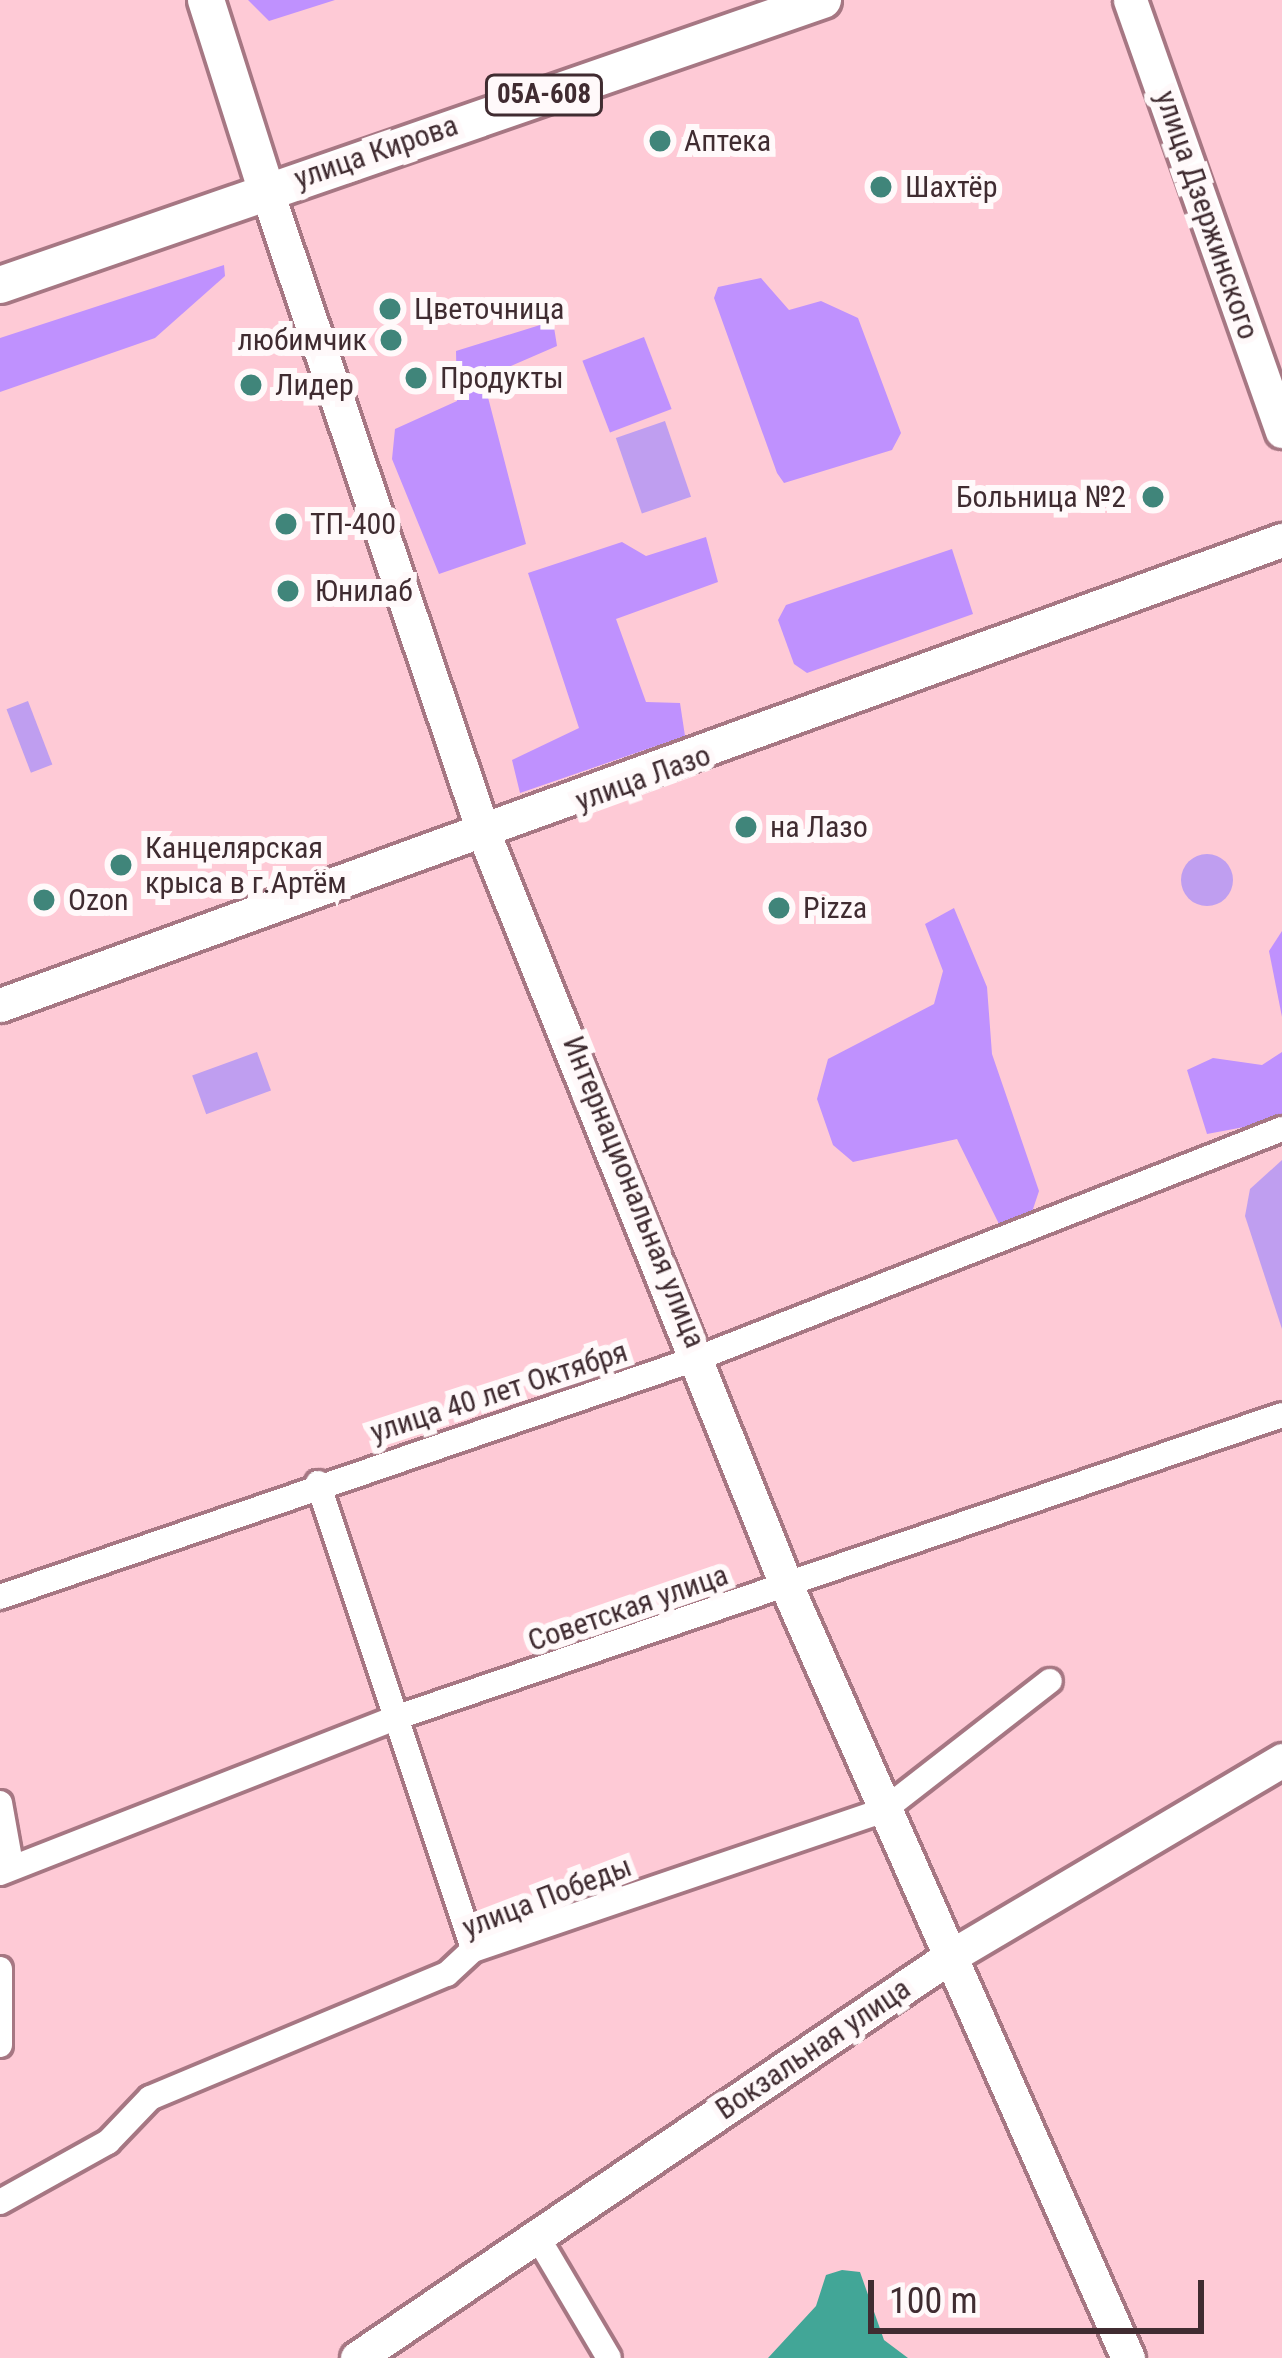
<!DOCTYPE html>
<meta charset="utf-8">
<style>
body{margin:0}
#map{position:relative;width:1282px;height:2358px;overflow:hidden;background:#fecad6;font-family:"Roboto Condensed",sans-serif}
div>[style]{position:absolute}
.green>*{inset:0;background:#bf9ef0;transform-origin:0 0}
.round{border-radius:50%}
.forest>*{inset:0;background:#bf91fe;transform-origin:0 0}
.water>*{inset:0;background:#42a697}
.roads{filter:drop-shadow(3px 0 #a67783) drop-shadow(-3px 0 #a67783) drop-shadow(0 3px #a67783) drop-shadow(0 -3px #a67783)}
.street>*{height:24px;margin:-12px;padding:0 12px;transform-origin:12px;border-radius:12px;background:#fff}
.secondary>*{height:33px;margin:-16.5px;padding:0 16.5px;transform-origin:16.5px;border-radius:16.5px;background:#fff}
.primary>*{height:36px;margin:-18px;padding:0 18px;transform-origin:18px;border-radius:18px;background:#fff}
.dots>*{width:33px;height:33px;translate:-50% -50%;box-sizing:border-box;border:6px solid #fff9fa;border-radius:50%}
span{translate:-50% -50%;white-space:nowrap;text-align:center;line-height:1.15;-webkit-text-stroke:12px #fff9fa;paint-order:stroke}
.shield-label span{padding:3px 9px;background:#fff9fa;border:3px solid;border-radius:9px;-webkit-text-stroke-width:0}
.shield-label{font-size:27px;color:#402c31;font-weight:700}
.poi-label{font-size:30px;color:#402c31}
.left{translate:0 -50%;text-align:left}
.right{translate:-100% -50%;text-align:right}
.street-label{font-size:30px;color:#402c31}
.scale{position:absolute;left:868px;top:2280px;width:336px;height:54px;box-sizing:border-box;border:6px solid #402c31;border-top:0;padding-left:15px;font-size:36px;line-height:42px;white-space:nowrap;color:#402c31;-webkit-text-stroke:9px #fff9fa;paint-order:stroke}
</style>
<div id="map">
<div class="green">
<div style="left:665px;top:421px;width:80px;height:52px;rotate:71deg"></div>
<div style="left:28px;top:701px;width:68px;height:23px;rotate:69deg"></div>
<div class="round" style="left:1181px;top:854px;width:52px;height:52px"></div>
<div style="left:257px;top:1052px;width:41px;height:69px;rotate:70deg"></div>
<div style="clip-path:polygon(1282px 1160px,1282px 1329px,1245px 1216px,1250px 1189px)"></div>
</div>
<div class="forest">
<div style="clip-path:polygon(248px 0,335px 0,269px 21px)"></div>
<div style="clip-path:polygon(224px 265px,225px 276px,155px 338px,0 392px,0 338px)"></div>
<div style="clip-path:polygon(761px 278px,789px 310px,821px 301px,858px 318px,901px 433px,892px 450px,784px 483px,777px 473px,714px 298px,718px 287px)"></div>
<div style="clip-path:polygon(553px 321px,557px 346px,483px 378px,526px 544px,439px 574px,392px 459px,395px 429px,457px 401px,456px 351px)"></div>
<div style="left:644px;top:337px;width:77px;height:66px;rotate:69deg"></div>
<div style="clip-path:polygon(706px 537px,718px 582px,616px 619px,646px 702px,680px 703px,685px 736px,520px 793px,512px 760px,579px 728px,528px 573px,622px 542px,646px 556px)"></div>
<div style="clip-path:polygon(952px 549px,973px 614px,807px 673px,794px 664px,778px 620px,786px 605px)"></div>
<div style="clip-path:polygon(954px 908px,987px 987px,992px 1054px,1039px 1191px,1032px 1212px,999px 1224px,957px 1139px,853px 1162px,833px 1145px,817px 1099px,828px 1059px,934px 1004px,943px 971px,925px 924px)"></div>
<div style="clip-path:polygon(1282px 931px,1282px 1017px,1269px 951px)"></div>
<div style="clip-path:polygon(1282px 1052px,1282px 1120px,1207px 1134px,1187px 1070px,1213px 1058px,1262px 1065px)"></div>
</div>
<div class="water">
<div style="clip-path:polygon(842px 2270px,860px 2272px,884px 2340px,908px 2358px,768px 2358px,816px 2306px,826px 2275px)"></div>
</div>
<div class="roads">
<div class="street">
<div style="left:318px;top:1483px;width:492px;rotate:71.6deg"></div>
<div style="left:0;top:1597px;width:741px;rotate:-18.9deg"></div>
<div style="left:701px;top:1357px;width:624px;rotate:-21.43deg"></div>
<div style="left:0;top:1803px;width:62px;rotate:79.8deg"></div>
<div style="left:0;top:1873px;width:427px;rotate:-21.4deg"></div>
<div style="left:398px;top:1717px;width:934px;rotate:-18.86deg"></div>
<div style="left:0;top:1969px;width:76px;rotate:90deg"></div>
<div style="left:0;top:2202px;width:124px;rotate:-29.1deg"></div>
<div style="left:108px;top:2142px;width:61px;rotate:-46.3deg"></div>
<div style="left:150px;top:2098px;width:322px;rotate:-22.7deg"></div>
<div style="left:447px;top:1974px;width:35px;rotate:-43deg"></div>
<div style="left:473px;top:1950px;width:434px;rotate:-18.8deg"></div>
<div style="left:884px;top:1810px;width:210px;rotate:-37.9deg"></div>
<div style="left:538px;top:2238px;width:139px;rotate:59.4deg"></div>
</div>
<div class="secondary">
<div style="left:1130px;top:0;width:457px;rotate:70.6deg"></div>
<div style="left:266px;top:189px;width:681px;rotate:71.33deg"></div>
<div style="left:484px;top:834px;width:812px;rotate:68.08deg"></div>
<div style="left:787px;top:1587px;width:843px;rotate:66.14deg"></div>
<div style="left:0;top:1005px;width:1364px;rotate:-19.94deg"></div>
<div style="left:357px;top:2358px;width:711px;rotate:-34.11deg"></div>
<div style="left:946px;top:1959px;width:391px;rotate:-30.6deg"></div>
</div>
<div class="primary">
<div style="left:206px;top:0;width:198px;rotate:72.4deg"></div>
<div style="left:0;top:285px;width:871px;rotate:-19.1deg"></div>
</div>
</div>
<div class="dots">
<div style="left:660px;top:141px;background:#40857a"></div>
<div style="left:881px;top:187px;background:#40857a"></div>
<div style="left:390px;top:309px;background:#40857a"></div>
<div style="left:391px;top:340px;background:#40857a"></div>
<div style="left:416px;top:378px;background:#40857a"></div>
<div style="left:251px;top:385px;background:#40857a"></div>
<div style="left:1153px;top:497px;background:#40857a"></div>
<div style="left:286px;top:524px;background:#40857a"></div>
<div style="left:288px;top:591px;background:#40857a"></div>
<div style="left:746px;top:827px;background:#40857a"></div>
<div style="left:121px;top:865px;background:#40857a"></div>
<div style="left:44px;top:900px;background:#40857a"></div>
<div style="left:779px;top:908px;background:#40857a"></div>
</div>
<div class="shield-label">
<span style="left:544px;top:95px">05А-608</span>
</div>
<div class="poi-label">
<span class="left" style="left:684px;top:141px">Аптека</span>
<span class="left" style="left:905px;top:187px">Шахтёр</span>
<span class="left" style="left:414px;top:309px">Цветочница</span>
<span class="right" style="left:367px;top:340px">любимчик</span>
<span class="left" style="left:440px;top:378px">Продукты</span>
<span class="left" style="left:275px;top:385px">Лидер</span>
<span class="right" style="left:1126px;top:497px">Больница №2</span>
<span class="left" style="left:310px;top:524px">ТП-400</span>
<span class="left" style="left:315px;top:591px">Юнилаб</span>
<span class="left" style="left:770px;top:827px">на Лазо</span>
<span class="left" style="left:145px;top:865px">Канцелярская<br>крыса в г.Артём</span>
<span class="left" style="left:68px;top:900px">Ozon</span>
<span class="left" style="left:803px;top:908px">Pizza</span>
</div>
<div class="street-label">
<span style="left:376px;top:152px;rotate:-19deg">улица Кирова</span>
<span style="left:1207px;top:215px;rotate:71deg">улица Дзержинского</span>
<span style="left:643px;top:778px;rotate:-20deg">улица Лазо</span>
<span style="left:634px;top:1192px;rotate:68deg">Интернациональная улица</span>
<span style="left:499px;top:1392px;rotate:-18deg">улица 40 лет Октября</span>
<span style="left:628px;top:1608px;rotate:-19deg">Советская улица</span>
<span style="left:547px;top:1897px;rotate:-21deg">улица Победы</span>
<span style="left:813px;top:2049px;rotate:-34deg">Вокзальная улица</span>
</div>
<div class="scale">100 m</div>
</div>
